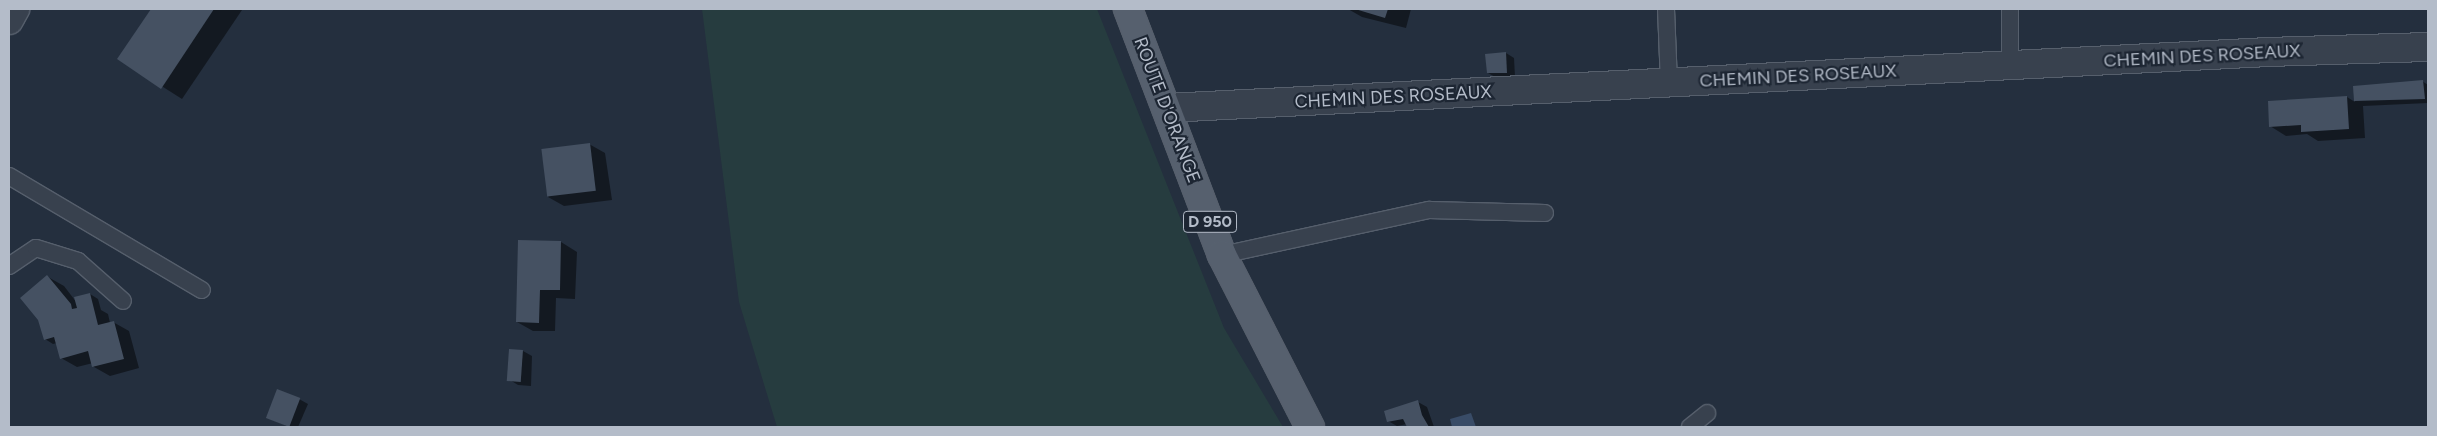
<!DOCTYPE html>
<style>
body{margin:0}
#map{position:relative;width:2437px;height:436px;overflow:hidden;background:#242f3e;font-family:Figtree,sans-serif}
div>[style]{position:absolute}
.green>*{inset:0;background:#263c3f}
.water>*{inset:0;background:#394c67}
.shadow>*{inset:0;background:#0007}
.building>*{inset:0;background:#455162;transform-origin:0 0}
.roads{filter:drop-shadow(1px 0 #565f6c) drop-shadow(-1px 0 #565f6c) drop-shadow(0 1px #565f6c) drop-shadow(0 -1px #565f6c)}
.service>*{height:16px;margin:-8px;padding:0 8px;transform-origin:8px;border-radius:8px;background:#38414e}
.minor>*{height:28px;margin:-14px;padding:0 14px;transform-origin:14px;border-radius:14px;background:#38414e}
.primary>*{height:28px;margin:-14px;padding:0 14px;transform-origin:14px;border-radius:14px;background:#56606e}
span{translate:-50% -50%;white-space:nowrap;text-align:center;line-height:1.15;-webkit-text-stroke:4.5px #1d2633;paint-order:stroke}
.shield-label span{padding:1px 4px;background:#1d2633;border:1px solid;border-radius:4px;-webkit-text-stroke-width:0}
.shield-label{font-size:16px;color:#b4bcc9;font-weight:700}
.street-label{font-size:18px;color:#b4bcc9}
.frame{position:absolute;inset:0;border:10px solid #b4bcc9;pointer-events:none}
</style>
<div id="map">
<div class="green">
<div style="clip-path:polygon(702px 9px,1097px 9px,1224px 328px,1283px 427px,777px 427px,739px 302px)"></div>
</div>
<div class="water">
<div style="clip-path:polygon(1471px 413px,1476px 427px,1452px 427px,1450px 419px)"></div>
</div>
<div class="shadow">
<div style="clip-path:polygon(152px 9px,242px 10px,182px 99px,119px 59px)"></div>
<div style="clip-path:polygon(1348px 9px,1411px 9px,1406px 28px,1362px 17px)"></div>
<div style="clip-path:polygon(1506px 53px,1514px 58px,1515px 77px,1497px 78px,1488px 73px)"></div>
<div style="clip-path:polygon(2422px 81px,2428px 85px,2428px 103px,2363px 106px,2365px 138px,2318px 141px,2307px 134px,2286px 136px,2270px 126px,2347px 97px,2355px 102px,2354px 87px)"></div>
<div style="clip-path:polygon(589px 144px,605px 153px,612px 200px,564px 206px,548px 197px)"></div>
<div style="clip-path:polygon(561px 242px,577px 252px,575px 299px,556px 298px,555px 331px,533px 331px,517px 322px)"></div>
<div style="clip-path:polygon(48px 277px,64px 286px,77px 303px,90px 294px,98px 299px,101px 310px,108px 314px,110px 323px,113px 322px,129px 331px,139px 368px,110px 376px,94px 367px,93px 363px,77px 367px,61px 358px,57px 343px,53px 344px,45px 339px)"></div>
<div style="clip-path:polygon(523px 351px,532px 356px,531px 386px,518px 385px,510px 380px)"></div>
<div style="clip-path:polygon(299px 399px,308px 404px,298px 427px,289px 427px,266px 417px)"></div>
<div style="clip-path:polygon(1418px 402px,1427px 407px,1434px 427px,1409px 427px,1407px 424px,1397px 426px,1388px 421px)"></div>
</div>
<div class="building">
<div style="clip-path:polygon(151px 9px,214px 9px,161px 89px,117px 59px)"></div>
<div style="clip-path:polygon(1355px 9px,1388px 9px,1385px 18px)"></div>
<div style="clip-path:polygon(1506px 52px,1507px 73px,1487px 73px,1485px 54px)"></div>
<div style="clip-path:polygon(2423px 80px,2425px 99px,2354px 101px,2353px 86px)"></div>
<div style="clip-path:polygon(2347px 96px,2349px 129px,2301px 132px,2301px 125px,2269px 127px,2268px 101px)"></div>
<div style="left:590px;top:143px;width:48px;height:49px;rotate:83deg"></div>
<div style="clip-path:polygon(518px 240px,561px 241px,560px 290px,540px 290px,539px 323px,516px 322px)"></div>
<div style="clip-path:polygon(47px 275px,71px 304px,72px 309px,77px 308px,74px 297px,90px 293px,98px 325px,114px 321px,124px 359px,92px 367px,88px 351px,60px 359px,54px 337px,44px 340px,38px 320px,20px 298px)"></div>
<div style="left:509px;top:349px;width:14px;height:32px;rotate:4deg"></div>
<div style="left:277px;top:389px;width:25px;height:31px;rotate:21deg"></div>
<div style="clip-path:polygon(1418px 400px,1422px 415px,1429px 427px,1407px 427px,1403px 419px,1387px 422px,1384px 411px)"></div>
</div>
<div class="roads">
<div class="service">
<div style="left:1666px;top:9px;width:74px;rotate:87.7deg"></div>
<div style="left:2010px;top:65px;width:56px;rotate:-90deg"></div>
<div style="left:9px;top:176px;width:224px;rotate:30.6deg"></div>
<div style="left:1222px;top:255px;width:212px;rotate:-12.3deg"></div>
<div style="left:1429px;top:210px;width:116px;rotate:1.5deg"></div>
<div style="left:9px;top:266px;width:32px;rotate:-34deg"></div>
<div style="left:36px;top:248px;width:44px;rotate:17.2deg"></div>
<div style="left:78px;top:261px;width:60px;rotate:41.6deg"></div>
<div style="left:1690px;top:427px;width:22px;rotate:-39deg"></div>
</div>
<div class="minor">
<div style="left:9px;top:20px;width:13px;rotate:-61deg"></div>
<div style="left:1167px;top:108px;width:1102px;rotate:-2.91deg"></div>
<div style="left:2268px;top:52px;width:160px;rotate:-1.8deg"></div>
</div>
<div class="primary">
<div style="left:1128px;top:9px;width:263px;rotate:69.1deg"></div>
<div style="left:1222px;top:255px;width:193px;rotate:62.9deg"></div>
</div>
</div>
<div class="shield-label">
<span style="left:1210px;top:222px">D 950</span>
</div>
<div class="street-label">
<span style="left:2202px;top:56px;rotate:-3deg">CHEMIN DES ROSEAUX</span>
<span style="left:1798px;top:76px;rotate:-3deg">CHEMIN DES ROSEAUX</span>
<span style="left:1393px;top:97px;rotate:-3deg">CHEMIN DES ROSEAUX</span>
<span style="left:1167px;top:110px;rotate:69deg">ROUTE D'ORANGE</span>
</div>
<div class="frame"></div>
</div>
